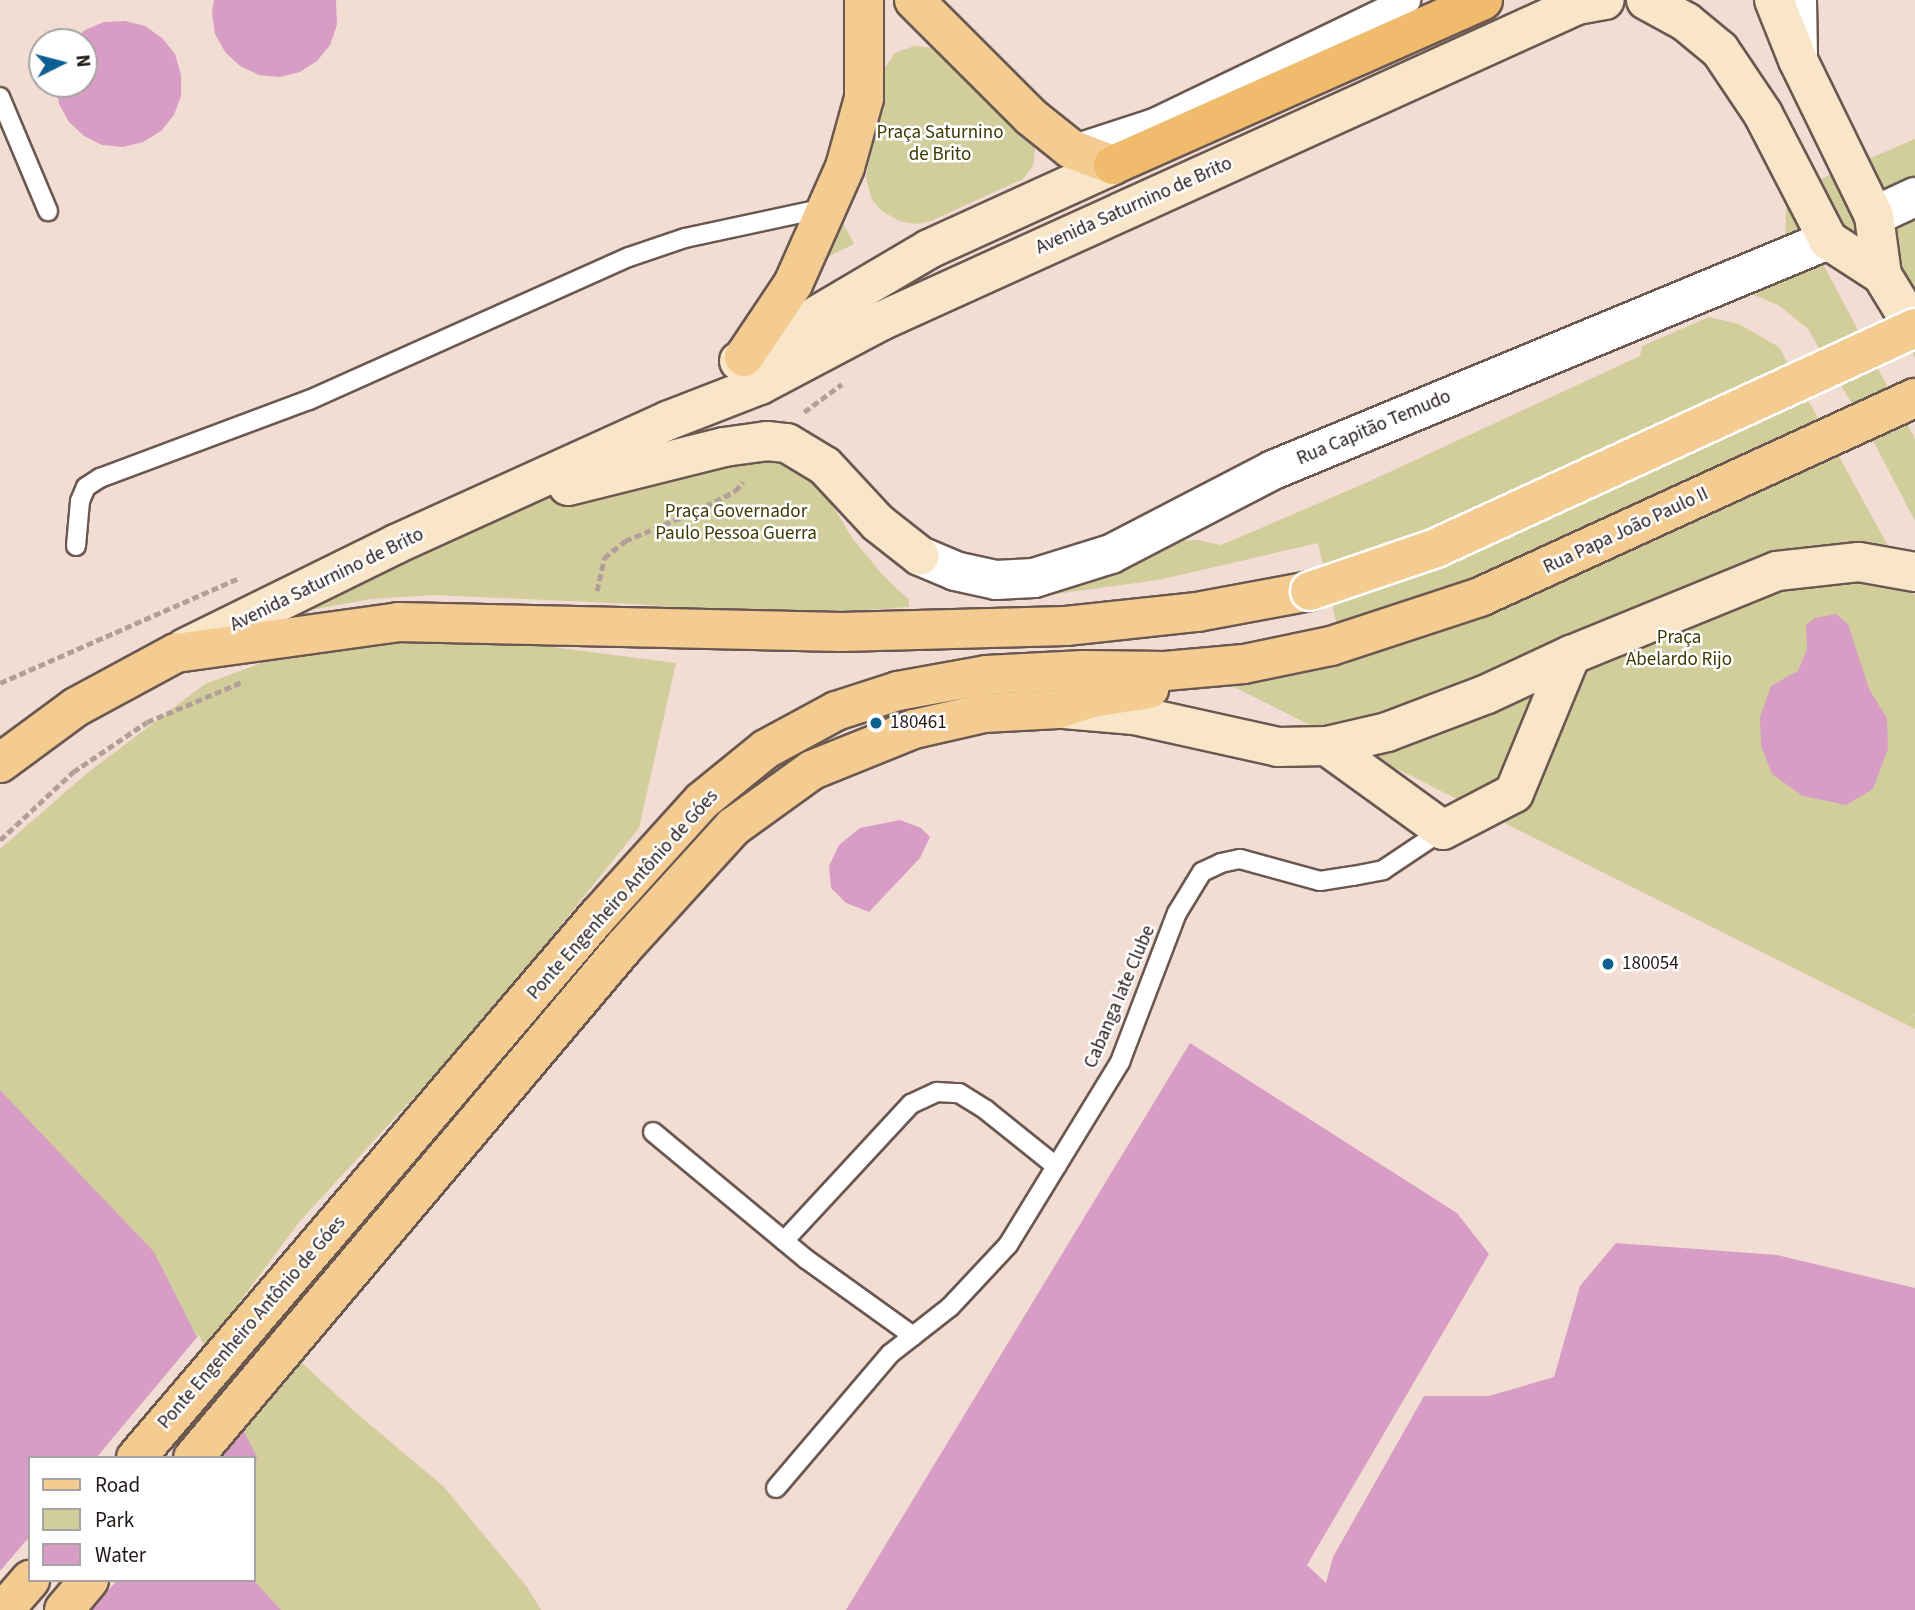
<!DOCTYPE html>
<meta charset="utf-8">
<style>
body{margin:0}
#map{position:relative;width:1915px;height:1610px;overflow:hidden;background:#f2ddd5;font-family:"Source Sans 3",sans-serif}
div>[style]{position:absolute}
.green>*{inset:0;background:#d1ce9b}
.water>*{inset:0;background:#d89dc5}
.pier>*{inset:0;background:#f2ddd5}
.path>*{height:4.5px;margin-top:-2.25px;transform-origin:0;background:repeating-linear-gradient(90deg,#b1a09a 0 7px,transparent 0 10.5px)}
.roads{filter:drop-shadow(2px 0 #6a5851) drop-shadow(-2px 0 #6a5851) drop-shadow(0 2px #6a5851) drop-shadow(0 -2px #6a5851)}
.service>*{height:18px;margin:-9px;padding:0 9px;transform-origin:9px;border-radius:9px;background:#fff}
.pedestrian>*{height:26px;margin:-13px;padding:0 13px;transform-origin:13px;border-radius:13px;background:#fff}
.tertiary>*{height:38px;margin:-19px;padding:0 19px;transform-origin:19px;border-radius:19px;background:#fff}
.secondary>*{height:38px;margin:-19px;padding:0 19px;transform-origin:19px;border-radius:19px;background:#f9e6c8}
.primary>*{height:38px;margin:-19px;padding:0 19px;transform-origin:19px;border-radius:19px;background:#f4cc91}
.trunk>*{height:38px;margin:-19px;padding:0 19px;transform-origin:19px;border-radius:19px;background:#f0bb6c}
.bridges{filter:drop-shadow(2px 0 #fff) drop-shadow(-2px 0 #fff) drop-shadow(0 2px #fff) drop-shadow(0 -2px #fff)}
.primary-bridge>*{height:38px;margin:-19px;padding:0 19px;transform-origin:19px;border-radius:19px;background:#f4cc91}
.dots>*{width:19px;height:19px;translate:-50% -50%;box-sizing:border-box;border:4px solid #fff;border-radius:50%}
span{translate:-50% -50%;white-space:nowrap;text-align:center;line-height:1.15;-webkit-text-stroke:5px #fff;paint-order:stroke}
.park-label{font-size:19px;color:#3d3a02}
.street-label{font-size:19px;color:#211916}
.poi-label{font-size:19px;color:#211916}
.left{translate:0 -50%;text-align:left}
.legend{position:absolute;left:28px;top:1456px;width:228px;height:126px;box-sizing:border-box;background:#fff;border:2px solid #a6a3a2;margin:0;padding:9px 12px;list-style:none;font-size:21px;color:#211916}
.legend li{display:flex;align-items:center;gap:14px;height:35px}
.legend b{width:35px;border:2px solid #a6a3a2}
.north{position:absolute;left:28px;top:28px;width:70px;height:70px;box-sizing:border-box;background:#fff;border:2px solid #a6a3a2;border-radius:50%;rotate:84deg;font-size:19px;font-weight:700;line-height:28px;text-align:center;color:#211916}
.north::after{content:'';display:block;margin:auto;width:24px;height:32px;background:#0d5e91;clip-path:polygon(50% 0,100% 100%,50% 72%,0 100%)}
</style>
<div id="map">
<div class="green">
<div style="clip-path:polygon(914px 46px,935px 48px,1032px 141px,1035px 150px,1033px 166px,1023px 179px,931px 221px,917px 224px,899px 221px,882px 211px,872px 200px,866px 178px,884px 69px,895px 53px)"></div>
<div style="clip-path:polygon(1915px 139px,1915px 358px,1830px 202px,1821px 179px)"></div>
<div style="clip-path:polygon(1787px 195px,1915px 439px,1915px 521px,1869px 433px,1808px 329px,1778px 305px,1747px 292px,1785px 238px)"></div>
<div style="clip-path:polygon(837px 212px,854px 244px,822px 260px)"></div>
<div style="clip-path:polygon(1709px 317px,1739px 324px,1779px 347px,1915px 595px,1915px 1014px,1907px 1020px,1915px 1015px,1915px 1029px,1230px 685px,1342px 648px,1318px 543px,1158px 580px,1034px 597px,1175px 541px,1198px 540px,1220px 545px,1238px 538px,1370px 481px,1640px 356px,1642px 346px)"></div>
<div style="clip-path:polygon(737px 428px,820px 485px,853px 539px,882px 574px,909px 600px,909px 607px,806px 614px,681px 611px,680px 608px,635px 604px,433px 595px,371px 599px,294px 613px,532px 501px)"></div>
<div style="clip-path:polygon(evenodd,460px 635px,676px 663px,639px 828px,483px 1022px,300px 1221px,238px 1304px,354px 1411px,444px 1487px,527px 1587px,541px 1610px,5px 1610px,0 1603px,0 849px,86px 774px,205px 684px,288px 653px,383px 636px,460px 635px,30px 1458px,254px 1458px,254px 1580px,30px 1580px,30px 1458px)"></div>
</div>
<div class="water">
<div style="clip-path:polygon(214px 0,336px 0,337px 25px,330px 45px,317px 61px,300px 72px,280px 77px,259px 75px,240px 66px,225px 52px,215px 34px,212px 13px)"></div>
<div style="clip-path:polygon(125px 21px,145px 26px,162px 38px,175px 54px,181px 75px,181px 96px,174px 115px,161px 131px,143px 142px,123px 147px,102px 145px,84px 136px,69px 122px,59px 104px,56px 84px,84px 84px,84px 42px,71px 42px,85px 30px,104px 22px)"></div>
<div style="clip-path:polygon(1836px 614px,1848px 624px,1869px 689px,1887px 718px,1888px 749px,1873px 789px,1846px 805px,1803px 796px,1772px 774px,1761px 746px,1760px 717px,1771px 686px,1798px 671px,1807px 649px,1806px 625px,1815px 618px)"></div>
<div style="clip-path:polygon(900px 820px,921px 828px,930px 837px,920px 858px,869px 912px,846px 903px,831px 888px,829px 866px,839px 845px,860px 828px)"></div>
<div style="clip-path:polygon(1190px 1043px,1457px 1213px,1489px 1254px,1307px 1565px,1326px 1583px,1333px 1557px,1424px 1396px,1489px 1396px,1554px 1377px,1580px 1286px,1616px 1243px,1777px 1255px,1915px 1288px,1915px 1610px,846px 1610px)"></div>
<div style="clip-path:polygon(0 1090px,154px 1252px,257px 1457px,254px 1466px,254px 1458px,30px 1458px,30px 1580px,253px 1580px,281px 1610px,0 1610px)"></div>
</div>
<div class="pier">
<div style="clip-path:polygon(199px 1335px,246px 1428px,221px 1458px,96px 1458px)"></div>
<div style="clip-path:polygon(30px 1536px,30px 1580px,117px 1580px,92px 1610px,0 1610px,0 1571px)"></div>
</div>
<div class="path">
<div style="left:804px;top:412px;width:47px;rotate:-36.4deg"></div>
<div style="left:597px;top:591px;width:34px;rotate:-78deg"></div>
<div style="left:604px;top:558px;width:27px;rotate:-39deg"></div>
<div style="left:625px;top:541px;width:77px;rotate:-22.9deg"></div>
<div style="left:696px;top:511px;width:44px;rotate:-27.1deg"></div>
<div style="left:735px;top:491px;width:12px;rotate:-48deg"></div>
<div style="left:0;top:683px;width:261px;rotate:-23.7deg"></div>
<div style="left:0;top:840px;width:100px;rotate:-43deg"></div>
<div style="left:73px;top:772px;width:89px;rotate:-34deg"></div>
<div style="left:147px;top:722px;width:103px;rotate:-22.8deg"></div>
</div>
<div class="roads">
<div class="service">
<div style="left:0;top:97px;width:124px;rotate:67.2deg"></div>
<div style="left:76px;top:546px;width:45px;rotate:-84.9deg"></div>
<div style="left:80px;top:501px;width:15px;rotate:-67deg"></div>
<div style="left:86px;top:487px;width:17px;rotate:-33deg"></div>
<div style="left:100px;top:478px;width:223px;rotate:-20.5deg"></div>
<div style="left:309px;top:400px;width:350px;rotate:-24.1deg"></div>
<div style="left:629px;top:257px;width:59px;rotate:-18.7deg"></div>
<div style="left:685px;top:238px;width:143px;rotate:-12.1deg"></div>
<div style="left:653px;top:1132px;width:199px;rotate:39.7deg"></div>
<div style="left:806px;top:1259px;width:132px;rotate:35.7deg"></div>
<div style="left:784px;top:1241px;width:187px;rotate:-47.2deg"></div>
<div style="left:911px;top:1104px;width:29px;rotate:-25deg"></div>
<div style="left:937px;top:1092px;width:22px;rotate:3deg"></div>
<div style="left:959px;top:1093px;width:32px;rotate:32deg"></div>
<div style="left:986px;top:1110px;width:90px;rotate:38.7deg"></div>
<div style="left:776px;top:1488px;width:176px;rotate:-49.6deg"></div>
<div style="left:890px;top:1354px;width:76px;rotate:-38.1deg"></div>
<div style="left:950px;top:1307px;width:85px;rotate:-46.9deg"></div>
<div style="left:1008px;top:1245px;width:215px;rotate:-58.5deg"></div>
<div style="left:1120px;top:1062px;width:160px;rotate:-69.1deg"></div>
<div style="left:1177px;top:913px;width:48px;rotate:-58.6deg"></div>
<div style="left:1202px;top:872px;width:21px;rotate:-25deg"></div>
<div style="left:1221px;top:863px;width:19px;rotate:-12deg"></div>
<div style="left:1240px;top:859px;width:83px;rotate:15.4deg"></div>
<div style="left:1320px;top:881px;width:33px;rotate:-9deg"></div>
<div style="left:1353px;top:876px;width:31px;rotate:-11deg"></div>
<div style="left:1383px;top:870px;width:72px;rotate:-33.7deg"></div>
</div>
<div class="pedestrian">
<div style="left:1071px;top:149px;width:87px;rotate:-18deg"></div>
<div style="left:1154px;top:122px;width:281px;rotate:-25.7deg"></div>
</div>
<div class="tertiary">
<div style="left:1797px;top:0;width:57px;rotate:89deg"></div>
<div style="left:1874px;top:216px;width:45px;rotate:-24.9deg"></div>
<div style="left:920px;top:556px;width:38px;rotate:23deg"></div>
<div style="left:955px;top:571px;width:42px;rotate:12.4deg"></div>
<div style="left:996px;top:580px;width:38px;rotate:-3deg"></div>
<div style="left:1034px;top:578px;width:81px;rotate:-17.3deg"></div>
<div style="left:1111px;top:554px;width:182px;rotate:-27.4deg"></div>
<div style="left:1273px;top:470px;width:601px;rotate:-22.51deg"></div>
</div>
<div class="secondary">
<div style="left:1646px;top:0;width:46px;rotate:28.8deg"></div>
<div style="left:1686px;top:22px;width:44px;rotate:39.5deg"></div>
<div style="left:1720px;top:50px;width:77px;rotate:56.1deg"></div>
<div style="left:1763px;top:114px;width:142px;rotate:62.7deg"></div>
<div style="left:1828px;top:240px;width:64px;rotate:32.9deg"></div>
<div style="left:1774px;top:0;width:65px;rotate:68.2deg"></div>
<div style="left:1798px;top:60px;width:174px;rotate:64deg"></div>
<div style="left:1874px;top:216px;width:60px;rotate:82.3deg"></div>
<div style="left:1882px;top:275px;width:63px;rotate:58.6deg"></div>
<div style="left:739px;top:361px;width:221px;rotate:-30.5deg"></div>
<div style="left:929px;top:249px;width:202px;rotate:-24.5deg"></div>
<div style="left:568px;top:486px;width:161px;rotate:-14deg"></div>
<div style="left:724px;top:447px;width:43px;rotate:-7.9deg"></div>
<div style="left:767px;top:441px;width:20px;rotate:6deg"></div>
<div style="left:787px;top:443px;width:44px;rotate:31.2deg"></div>
<div style="left:825px;top:466px;width:78px;rotate:47.1deg"></div>
<div style="left:878px;top:523px;width:53px;rotate:38.2deg"></div>
<div style="left:185px;top:648px;width:235px;rotate:-26.2deg"></div>
<div style="left:396px;top:544px;width:298px;rotate:-24.4deg"></div>
<div style="left:667px;top:421px;width:100px;rotate:-21.2deg"></div>
<div style="left:760px;top:385px;width:137px;rotate:-27.9deg"></div>
<div style="left:881px;top:321px;width:764px;rotate:-24.42deg"></div>
<div style="left:1577px;top:5px;width:28px;rotate:-10deg"></div>
<div style="left:1064px;top:709px;width:70px;rotate:4.9deg"></div>
<div style="left:1134px;top:715px;width:148px;rotate:12.5deg"></div>
<div style="left:1278px;top:747px;width:49px;rotate:-1.2deg"></div>
<div style="left:1327px;top:746px;width:62px;rotate:-13.1deg"></div>
<div style="left:1387px;top:732px;width:107px;rotate:-20.8deg"></div>
<div style="left:1487px;top:694px;width:93px;rotate:-24.9deg"></div>
<div style="left:1571px;top:655px;width:222px;rotate:-22.2deg"></div>
<div style="left:1777px;top:571px;width:82px;rotate:-6.3deg"></div>
<div style="left:1859px;top:562px;width:57px;rotate:10.1deg"></div>
<div style="left:1327px;top:746px;width:143px;rotate:35.9deg"></div>
<div style="left:1443px;top:830px;width:80px;rotate:-27.5deg"></div>
<div style="left:1514px;top:793px;width:149px;rotate:-67.6deg"></div>
</div>
<div class="primary">
<div style="left:914px;top:0;width:165px;rotate:45deg"></div>
<div style="left:1031px;top:117px;width:51px;rotate:38.7deg"></div>
<div style="left:1071px;top:149px;width:45px;rotate:20.9deg"></div>
<div style="left:744px;top:357px;width:88px;rotate:-56.1deg"></div>
<div style="left:793px;top:284px;width:128px;rotate:-66deg"></div>
<div style="left:845px;top:167px;width:72px;rotate:-74.6deg"></div>
<div style="left:864px;top:98px;width:98px;rotate:-90deg"></div>
<div style="left:0;top:763px;width:94px;rotate:-36.4deg"></div>
<div style="left:76px;top:707px;width:114px;rotate:-28.4deg"></div>
<div style="left:176px;top:653px;width:224px;rotate:-7.9deg"></div>
<div style="left:398px;top:622px;width:443px;rotate:1.3deg"></div>
<div style="left:841px;top:632px;width:225px;rotate:-1.5deg"></div>
<div style="left:1066px;top:626px;width:132px;rotate:-6.1deg"></div>
<div style="left:1197px;top:612px;width:115px;rotate:-10.5deg"></div>
<div style="left:136px;top:1458px;width:712px;rotate:-49.56deg"></div>
<div style="left:598px;top:916px;width:155px;rotate:-47.9deg"></div>
<div style="left:702px;top:801px;width:82px;rotate:-39.1deg"></div>
<div style="left:766px;top:749px;width:80px;rotate:-28.5deg"></div>
<div style="left:836px;top:711px;width:65px;rotate:-17.9deg"></div>
<div style="left:898px;top:691px;width:89px;rotate:-10.3deg"></div>
<div style="left:986px;top:675px;width:98px;rotate:-2.9deg"></div>
<div style="left:1084px;top:670px;width:81px;rotate:0.7deg"></div>
<div style="left:1165px;top:671px;width:79px;rotate:-5.1deg"></div>
<div style="left:1244px;top:664px;width:89px;rotate:-11.7deg"></div>
<div style="left:1331px;top:646px;width:157px;rotate:-18.2deg"></div>
<div style="left:1480px;top:597px;width:478px;rotate:-24.6deg"></div>
<div style="left:193px;top:1458px;width:667px;rotate:-49.86deg"></div>
<div style="left:623px;top:948px;width:164px;rotate:-47.7deg"></div>
<div style="left:733px;top:827px;width:97px;rotate:-35.8deg"></div>
<div style="left:812px;top:770px;width:110px;rotate:-21.9deg"></div>
<div style="left:914px;top:729px;width:72px;rotate:-12.9deg"></div>
<div style="left:984px;top:713px;width:74px;rotate:-3.1deg"></div>
<div style="left:1058px;top:709px;width:36px;rotate:-18deg"></div>
<div style="left:1092px;top:698px;width:58px;rotate:-9deg"></div>
<div style="left:4px;top:1610px;width:40px;rotate:-49deg"></div>
<div style="left:64px;top:1610px;width:39px;rotate:-50deg"></div>
</div>
<div class="trunk">
<div style="left:1113px;top:165px;width:405px;rotate:-24deg"></div>
</div>
</div>
<div class="bridges">
<div class="primary-bridge">
<div style="left:1310px;top:591px;width:133px;rotate:-18.8deg"></div>
<div style="left:1436px;top:548px;width:527px;rotate:-24.67deg"></div>
</div>
</div>
<div class="dots">
<div style="left:876px;top:723px;background:#0d5e91"></div>
<div style="left:1608px;top:964px;background:#0d5e91"></div>
</div>
<div class="park-label">
<span style="left:940px;top:144px">Praça Saturnino<br>de Brito</span>
<span style="left:736px;top:523px">Praça Governador<br>Paulo Pessoa Guerra</span>
<span style="left:1679px;top:649px">Praça<br>Abelardo Rijo</span>
</div>
<div class="street-label">
<span style="left:1134px;top:206px;rotate:-24deg">Avenida Saturnino de Brito</span>
<span style="left:1374px;top:428px;rotate:-23deg">Rua Capitão Temudo</span>
<span style="left:1626px;top:531px;rotate:-25deg">Rua Papa João Paulo II</span>
<span style="left:327px;top:580px;rotate:-26deg">Avenida Saturnino de Brito</span>
<span style="left:623px;top:895px;rotate:-48deg">Ponte Engenheiro Antônio de Góes</span>
<span style="left:1120px;top:997px;rotate:-67deg">Cabanga Iate Clube</span>
<span style="left:252px;top:1323px;rotate:-49deg">Ponte Engenheiro Antônio de Góes</span>
</div>
<div class="poi-label">
<span class="left" style="left:890px;top:723px">180461</span>
<span class="left" style="left:1622px;top:964px">180054</span>
</div>
<ul class="legend">
<li><b style="height:9px;background:#f4cc91"></b>Road</li>
<li><b style="height:19px;background:#d1ce9b"></b>Park</li>
<li><b style="height:19px;background:#d89dc5"></b>Water</li>
</ul>
<div class="north">N</div>
</div>
